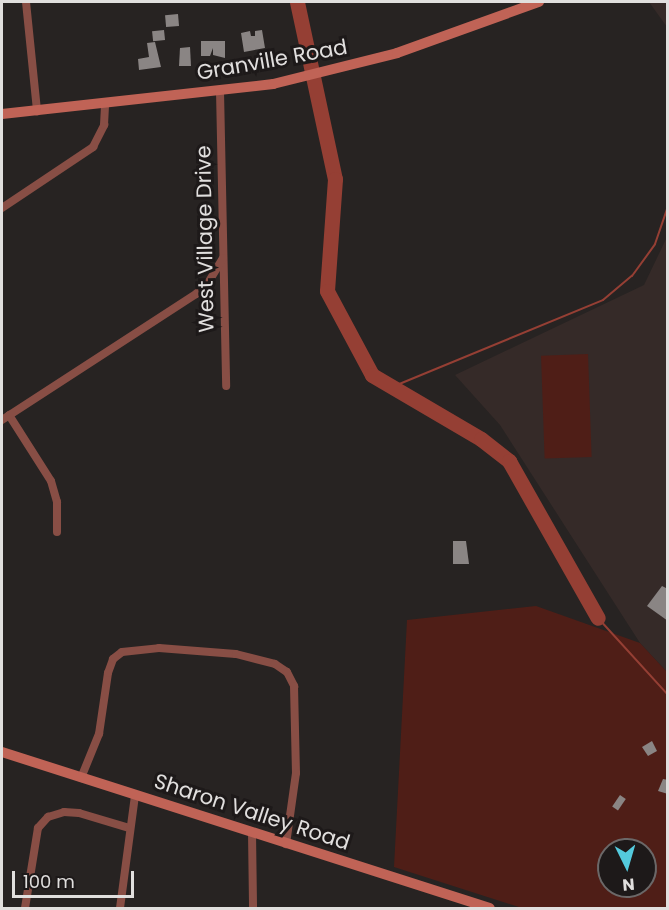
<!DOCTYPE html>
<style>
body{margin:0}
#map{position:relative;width:669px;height:910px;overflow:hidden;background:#272322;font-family:Poppins,sans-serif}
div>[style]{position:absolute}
.built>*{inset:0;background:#352a28}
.green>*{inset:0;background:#4f1e17;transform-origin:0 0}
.stream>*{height:2px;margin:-1px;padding:0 1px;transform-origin:1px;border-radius:1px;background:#953f34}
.river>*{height:15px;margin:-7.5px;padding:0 7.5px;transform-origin:7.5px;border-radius:7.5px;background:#953f34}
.building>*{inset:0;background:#8a8584;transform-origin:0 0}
.street>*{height:8px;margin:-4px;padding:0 4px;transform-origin:4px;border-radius:4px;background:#884e45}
.secondary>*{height:10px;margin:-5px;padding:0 5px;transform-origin:5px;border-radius:5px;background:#c06356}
span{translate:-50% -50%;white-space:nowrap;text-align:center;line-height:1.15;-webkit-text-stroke:6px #1d1919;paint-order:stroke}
.street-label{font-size:21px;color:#e1dfde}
.frame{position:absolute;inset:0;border:3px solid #e1dfde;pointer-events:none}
.north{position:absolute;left:597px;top:838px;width:60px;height:60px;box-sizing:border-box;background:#1d1919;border:2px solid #6b6868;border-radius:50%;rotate:175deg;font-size:16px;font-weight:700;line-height:24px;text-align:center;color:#e1dfde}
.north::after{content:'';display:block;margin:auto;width:21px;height:27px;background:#54cadd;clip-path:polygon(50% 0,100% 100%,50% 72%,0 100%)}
.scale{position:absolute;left:12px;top:871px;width:122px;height:27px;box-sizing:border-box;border:3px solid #e1dfde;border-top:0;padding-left:8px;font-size:18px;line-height:21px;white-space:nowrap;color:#e1dfde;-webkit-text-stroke:4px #1d1919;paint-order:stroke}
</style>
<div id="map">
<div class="built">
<div style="clip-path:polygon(649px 2px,667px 2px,667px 27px)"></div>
<div style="clip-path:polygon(667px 237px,667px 672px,640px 643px,500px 425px,455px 375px,644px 285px)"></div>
</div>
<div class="green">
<div style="left:588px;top:354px;width:103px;height:47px;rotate:88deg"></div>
<div style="clip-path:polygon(evenodd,536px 606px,640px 643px,667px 672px,667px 908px,522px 908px,394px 867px,407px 620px,536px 606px,609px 850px,645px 850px,645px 886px,609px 886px,609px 850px)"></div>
</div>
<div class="stream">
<div style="left:392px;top:387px;width:228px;rotate:-22.4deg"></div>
<div style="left:603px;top:300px;width:38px;rotate:-40deg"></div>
<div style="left:632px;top:276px;width:39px;rotate:-54deg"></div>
<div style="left:655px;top:244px;width:39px;rotate:-71deg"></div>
<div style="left:598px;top:618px;width:104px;rotate:47.7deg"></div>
</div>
<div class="river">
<div style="left:297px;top:2px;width:181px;rotate:77.9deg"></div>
<div style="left:335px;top:179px;width:112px;rotate:94.1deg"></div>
<div style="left:327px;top:291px;width:95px;rotate:61.8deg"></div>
<div style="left:372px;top:375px;width:126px;rotate:30.4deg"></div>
<div style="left:481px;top:439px;width:36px;rotate:38deg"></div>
<div style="left:509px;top:461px;width:180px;rotate:60.5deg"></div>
</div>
<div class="building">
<div style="left:178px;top:14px;width:12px;height:13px;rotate:85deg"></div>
<div style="left:164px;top:30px;width:10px;height:12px;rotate:84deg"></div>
<div style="clip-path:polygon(262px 30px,265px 48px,244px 52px,241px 33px,250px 31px,251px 36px,255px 36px,255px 31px)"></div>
<div style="clip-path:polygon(201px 41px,225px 41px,225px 58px,213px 55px,213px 48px,210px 56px,201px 56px)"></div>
<div style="clip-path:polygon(155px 42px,161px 67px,139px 70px,138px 59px,149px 57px,147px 43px)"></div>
<div style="clip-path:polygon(190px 47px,191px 66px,179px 66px,180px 48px)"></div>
<div style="clip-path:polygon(453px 541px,466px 541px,469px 564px,453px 564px)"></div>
<div style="clip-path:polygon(662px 586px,668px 589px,668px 621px,647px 606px)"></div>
<div style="clip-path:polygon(652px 741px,657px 751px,648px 756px,642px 747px)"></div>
<div style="clip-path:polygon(663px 779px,668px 780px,668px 794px,658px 791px)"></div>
<div style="left:620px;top:795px;width:7px;height:14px;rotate:34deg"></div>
</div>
<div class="street">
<div style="left:26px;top:2px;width:110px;rotate:84.2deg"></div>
<div style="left:220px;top:91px;width:295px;rotate:88.8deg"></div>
<div style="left:2px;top:208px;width:110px;rotate:-33.8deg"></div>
<div style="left:93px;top:147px;width:25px;rotate:-63deg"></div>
<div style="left:104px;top:125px;width:22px;rotate:-87deg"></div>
<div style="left:9px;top:415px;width:78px;rotate:57.5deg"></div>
<div style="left:51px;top:481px;width:22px;rotate:74deg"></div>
<div style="left:57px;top:502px;width:30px;rotate:90deg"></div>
<div style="left:2px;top:420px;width:231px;rotate:-33deg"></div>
<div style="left:196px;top:294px;width:16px;rotate:-43deg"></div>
<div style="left:208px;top:283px;width:29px;rotate:-59deg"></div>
<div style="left:81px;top:778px;width:48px;rotate:-67.8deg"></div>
<div style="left:99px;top:734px;width:62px;rotate:-81.6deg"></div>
<div style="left:108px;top:673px;width:15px;rotate:-70deg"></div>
<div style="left:113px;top:659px;width:11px;rotate:-38deg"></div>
<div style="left:122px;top:652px;width:37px;rotate:-6deg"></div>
<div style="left:159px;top:648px;width:77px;rotate:4.5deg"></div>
<div style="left:236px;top:654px;width:40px;rotate:14.4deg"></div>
<div style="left:275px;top:664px;width:14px;rotate:34deg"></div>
<div style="left:287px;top:672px;width:16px;rotate:63deg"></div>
<div style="left:294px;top:686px;width:87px;rotate:88.7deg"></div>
<div style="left:296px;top:773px;width:72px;rotate:98deg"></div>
<div style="left:252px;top:833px;width:75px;rotate:89.2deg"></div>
<div style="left:25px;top:908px;width:81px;rotate:-80.8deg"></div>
<div style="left:38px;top:828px;width:15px;rotate:-48deg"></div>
<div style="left:48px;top:817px;width:17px;rotate:-17deg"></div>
<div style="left:64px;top:812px;width:15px;rotate:4deg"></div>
<div style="left:79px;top:813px;width:52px;rotate:16.7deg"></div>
<div style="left:120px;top:908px;width:114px;rotate:-82.4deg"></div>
</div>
<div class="secondary">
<div style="left:2px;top:114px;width:273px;rotate:-6.3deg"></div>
<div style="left:273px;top:84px;width:128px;rotate:-14deg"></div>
<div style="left:397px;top:53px;width:151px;rotate:-19.8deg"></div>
<div style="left:2px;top:752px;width:512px;rotate:17.73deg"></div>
</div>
<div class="street-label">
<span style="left:272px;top:60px;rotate:-10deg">Granville Road</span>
<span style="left:205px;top:239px;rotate:-91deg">West Village Drive</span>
<span style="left:252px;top:812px;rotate:18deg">Sharon Valley Road</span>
</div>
<div class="frame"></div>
<div class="north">N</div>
<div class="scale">100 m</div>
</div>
